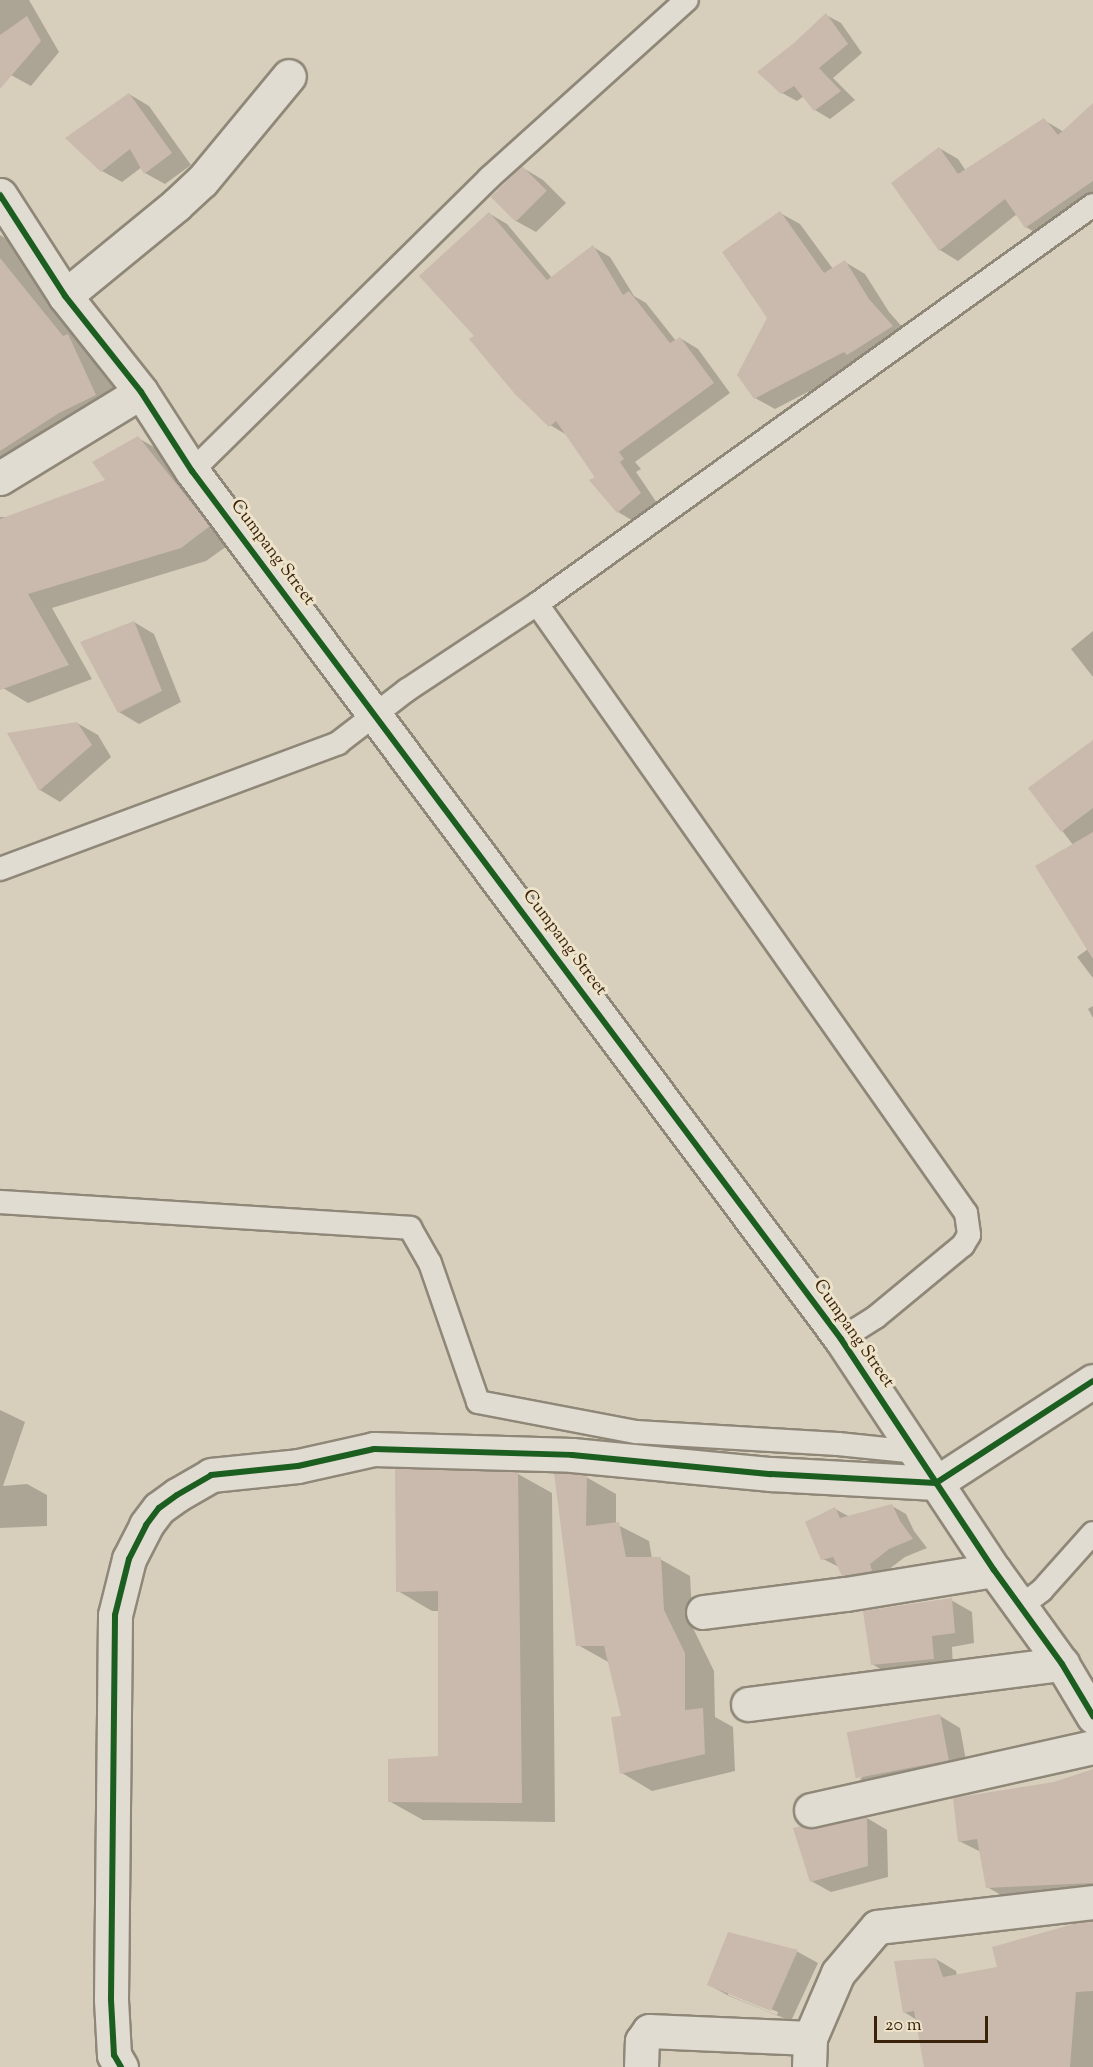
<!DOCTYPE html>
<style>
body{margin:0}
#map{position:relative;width:1093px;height:2067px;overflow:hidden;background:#d7cfbb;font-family:"Sorts Mill Goudy",serif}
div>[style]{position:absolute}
.shadow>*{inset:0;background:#0003}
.building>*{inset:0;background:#cabaad;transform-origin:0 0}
.roads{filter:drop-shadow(2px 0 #8f8778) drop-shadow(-2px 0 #8f8778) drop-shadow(0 2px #8f8778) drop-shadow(0 -2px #8f8778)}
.lane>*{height:22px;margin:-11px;padding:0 11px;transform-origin:11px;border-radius:11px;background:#e0dcd2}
.street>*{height:33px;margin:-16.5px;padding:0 16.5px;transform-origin:16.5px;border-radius:16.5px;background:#e0dcd2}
.secondary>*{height:33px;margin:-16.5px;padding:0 16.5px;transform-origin:16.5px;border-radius:16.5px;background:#e0dcd2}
.cycleway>*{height:6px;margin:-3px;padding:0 3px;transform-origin:3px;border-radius:3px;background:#1b5e20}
span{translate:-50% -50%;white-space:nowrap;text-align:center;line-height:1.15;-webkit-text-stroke:6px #ede3cb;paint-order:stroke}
.street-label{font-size:18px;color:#3a2109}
.scale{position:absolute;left:874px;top:2016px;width:114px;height:27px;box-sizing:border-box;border:3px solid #3a2109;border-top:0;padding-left:8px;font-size:18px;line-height:21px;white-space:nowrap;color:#3a2109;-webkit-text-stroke:4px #ede3cb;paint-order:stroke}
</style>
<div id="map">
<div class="shadow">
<div style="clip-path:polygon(0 0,29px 0,59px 52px,31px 86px,11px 75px,0 86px)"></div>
<div style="clip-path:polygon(826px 15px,841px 23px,862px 53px,833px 78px,855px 100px,830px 119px,815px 110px,804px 96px,797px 101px,782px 93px,795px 44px)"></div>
<div style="clip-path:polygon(129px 94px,149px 106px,191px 165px,165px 184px,145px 173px,142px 167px,122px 182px,102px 171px)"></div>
<div style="clip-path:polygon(1093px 105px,1093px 204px,1044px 238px,1026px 227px,1017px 214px,958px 261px,940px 250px,939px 148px,958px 159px,966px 171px,1044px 120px,1064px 132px)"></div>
<div style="clip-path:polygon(523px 168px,543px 180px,566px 203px,536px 232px,516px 221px,492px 196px)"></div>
<div style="clip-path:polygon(780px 213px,800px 224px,833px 269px,845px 262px,865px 274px,889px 312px,912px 338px,775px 409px,755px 398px,768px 318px)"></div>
<div style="clip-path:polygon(490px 214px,507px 224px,552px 278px,593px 247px,610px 257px,634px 296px,646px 303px,676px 341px,680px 338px,698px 349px,730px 393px,635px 462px,641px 469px,636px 472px,657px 503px,635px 522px,618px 512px,567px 435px,550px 425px,476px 336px)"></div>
<div style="clip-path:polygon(0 235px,16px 244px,100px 354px,128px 414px,0 490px)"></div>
<div style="clip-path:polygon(138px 438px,163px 452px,234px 541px,206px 561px,52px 608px,92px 679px,28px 703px,3px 688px,0 682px,0 517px,8px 517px,107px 481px)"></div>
<div style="clip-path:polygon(134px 622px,154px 634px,181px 702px,139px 724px,119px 712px)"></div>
<div style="clip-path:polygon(1093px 631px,1093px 677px,1071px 649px)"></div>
<div style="clip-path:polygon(77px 723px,98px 735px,111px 757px,60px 802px,40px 790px,9px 734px)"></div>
<div style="clip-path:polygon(1093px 758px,1093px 978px,1077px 957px,1088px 949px,1073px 845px,1030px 788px)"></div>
<div style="clip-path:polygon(1093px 1006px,1093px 1018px,1088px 1009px)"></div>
<div style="clip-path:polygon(0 1410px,25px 1422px,3px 1486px,27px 1484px,47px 1495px,47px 1526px,0 1528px)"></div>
<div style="clip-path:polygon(518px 1474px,552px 1493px,555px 1822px,423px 1820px,389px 1801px,439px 1758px,439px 1611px,432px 1611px,398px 1591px)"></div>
<div style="clip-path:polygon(586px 1477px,616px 1494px,616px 1524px,649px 1541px,652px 1559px,660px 1559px,690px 1576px,693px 1628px,714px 1671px,715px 1717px,733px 1727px,735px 1771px,652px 1791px,622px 1773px,623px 1717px,610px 1663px,578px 1645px)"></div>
<div style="clip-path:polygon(892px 1506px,906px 1514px,914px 1531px,927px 1548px,905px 1557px,884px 1573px,858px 1583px,843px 1575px,839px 1567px,823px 1559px,835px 1509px,850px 1517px)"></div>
<div style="clip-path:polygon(951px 1600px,972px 1612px,974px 1643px,952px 1647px,953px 1670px,892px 1676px,872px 1664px)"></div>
<div style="clip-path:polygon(940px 1716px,960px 1728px,968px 1771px,880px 1791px,860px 1779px)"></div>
<div style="clip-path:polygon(1093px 1771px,1093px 1895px,1008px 1899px,987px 1887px,981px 1852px,959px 1841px,1055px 1783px)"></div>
<div style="clip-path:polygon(867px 1818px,887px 1830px,888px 1877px,831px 1892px,811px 1881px,815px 1830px)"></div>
<div style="clip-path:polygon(1093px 1922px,1093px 2067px,926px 2067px,917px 2020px,904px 2012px,936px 1959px,956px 1971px,957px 1976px,999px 1968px)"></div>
<div style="clip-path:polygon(evenodd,729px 1933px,798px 1952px,818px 1963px,791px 2021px,729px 1996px,709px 1985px,729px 1933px,728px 1992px,778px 2012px,777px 2015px,728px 1995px,728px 1992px)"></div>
</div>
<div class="building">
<div style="clip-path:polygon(826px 13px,848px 44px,819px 68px,841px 91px,814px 111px,794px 86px,781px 94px,757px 72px,794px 43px)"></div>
<div style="clip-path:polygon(27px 16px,41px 41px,0 89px,0 35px)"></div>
<div style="clip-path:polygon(129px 93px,172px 153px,144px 174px,130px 149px,101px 172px,65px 138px)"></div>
<div style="clip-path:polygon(1093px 103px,1093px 181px,1025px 228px,1005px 199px,939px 251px,891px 183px,939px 147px,958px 174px,1044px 118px,1058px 135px)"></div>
<div style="left:522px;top:166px;width:35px;height:44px;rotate:45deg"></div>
<div style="clip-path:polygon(780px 211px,824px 273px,845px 260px,869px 299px,893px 326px,847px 355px,844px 352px,754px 399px,737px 375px,767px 318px,722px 252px)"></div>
<div style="clip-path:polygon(489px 212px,547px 280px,593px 245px,623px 295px,629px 291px,670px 343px,680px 337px,714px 383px,619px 452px,624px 459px,620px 462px,641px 493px,617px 513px,589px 480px,595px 477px,556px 421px,549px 427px,514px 393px,469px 339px,474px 336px,419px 276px)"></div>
<div style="clip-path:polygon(0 258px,63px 336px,68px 334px,96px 395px,59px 413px,0 451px)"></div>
<div style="clip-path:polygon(138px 436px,210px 526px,181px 548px,28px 594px,69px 665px,0 690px,0 519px,105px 480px,92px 462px)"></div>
<div style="clip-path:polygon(134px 621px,162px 691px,118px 713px,80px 642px)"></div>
<div style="clip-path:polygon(77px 722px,92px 745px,39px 791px,7px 733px)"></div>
<div style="clip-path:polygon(1093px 740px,1093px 808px,1061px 832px,1028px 788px)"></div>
<div style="clip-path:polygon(1093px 832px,1093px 959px,1035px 866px)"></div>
<div style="clip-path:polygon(395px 1468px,518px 1472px,522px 1803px,388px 1802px,388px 1759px,438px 1756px,438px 1591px,396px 1592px)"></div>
<div style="clip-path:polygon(554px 1473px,587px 1475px,586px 1526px,619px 1522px,626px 1557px,661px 1557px,664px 1610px,685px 1653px,685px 1710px,703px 1708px,705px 1754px,620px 1774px,611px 1717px,621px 1716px,604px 1646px,576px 1646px)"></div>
<div style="clip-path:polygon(892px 1504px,900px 1521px,913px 1539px,889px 1549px,870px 1564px,872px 1571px,842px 1576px,833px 1557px,821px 1560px,805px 1522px,835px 1507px,840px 1518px)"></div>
<div style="clip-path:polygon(952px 1598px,955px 1633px,932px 1636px,934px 1659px,871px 1665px,863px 1611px)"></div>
<div style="left:940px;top:1714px;width:47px;height:95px;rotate:79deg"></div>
<div style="clip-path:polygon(1093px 1769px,1093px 1883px,986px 1888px,977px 1839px,958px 1842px,953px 1798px,1054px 1782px)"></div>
<div style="clip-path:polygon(867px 1817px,868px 1866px,810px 1882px,793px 1828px,802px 1826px,815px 1828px)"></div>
<div style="clip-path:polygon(1093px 1921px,1093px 1991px,1076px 1992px,1070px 2067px,924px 2067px,914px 2011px,903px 2013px,894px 1961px,936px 1958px,943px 1977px,997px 1967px,992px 1947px,1077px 1923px)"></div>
<div style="clip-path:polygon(728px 1932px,798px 1950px,771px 2011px,707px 1985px)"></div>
</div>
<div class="roads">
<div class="lane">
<div style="left:192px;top:471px;width:417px;rotate:-44.6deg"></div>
<div style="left:489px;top:178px;width:266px;rotate:-42deg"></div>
<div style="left:537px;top:604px;width:745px;rotate:54.84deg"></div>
<div style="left:966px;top:1213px;width:22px;rotate:82deg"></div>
<div style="left:969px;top:1235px;width:12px;rotate:121deg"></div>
<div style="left:963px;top:1245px;width:113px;rotate:140.4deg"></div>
<div style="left:876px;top:1317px;width:41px;rotate:147.8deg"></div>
<div style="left:0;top:869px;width:361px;rotate:-20.4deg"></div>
<div style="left:338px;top:743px;width:87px;rotate:-37.5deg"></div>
<div style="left:407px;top:690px;width:156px;rotate:-33.5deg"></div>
<div style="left:537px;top:604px;width:684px;rotate:-35.66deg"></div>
<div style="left:0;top:1202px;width:411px;rotate:3.6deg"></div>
<div style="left:410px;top:1228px;width:40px;rotate:60.3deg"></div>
<div style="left:430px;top:1263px;width:147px;rotate:70.9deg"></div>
<div style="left:478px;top:1402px;width:161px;rotate:10.8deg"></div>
<div style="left:636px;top:1432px;width:202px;rotate:3.4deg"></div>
<div style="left:838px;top:1444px;width:77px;rotate:5.9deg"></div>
<div style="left:1021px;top:1606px;width:26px;rotate:-37deg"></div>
<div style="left:1042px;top:1590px;width:76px;rotate:-48.2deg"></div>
</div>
<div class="street">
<div style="left:65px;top:296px;width:144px;rotate:-39.3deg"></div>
<div style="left:176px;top:205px;width:35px;rotate:-43deg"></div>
<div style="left:202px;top:181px;width:136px;rotate:-50.4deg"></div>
<div style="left:0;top:478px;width:165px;rotate:-31.4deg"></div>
<div style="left:703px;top:1612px;width:144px;rotate:-7.2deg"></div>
<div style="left:846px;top:1594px;width:150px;rotate:-9.2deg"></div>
<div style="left:748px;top:1704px;width:317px;rotate:-7.3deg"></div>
<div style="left:811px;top:1810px;width:289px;rotate:-12.6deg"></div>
<div style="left:121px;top:2067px;width:14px;rotate:-120deg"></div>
<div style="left:114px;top:2055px;width:56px;rotate:-93.1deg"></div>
<div style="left:111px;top:1999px;width:384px;rotate:-89.4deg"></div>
<div style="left:115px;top:1615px;width:58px;rotate:-76deg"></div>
<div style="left:129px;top:1559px;width:38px;rotate:-63deg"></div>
<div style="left:146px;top:1525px;width:21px;rotate:-53deg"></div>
<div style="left:159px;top:1508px;width:22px;rotate:-36deg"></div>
<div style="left:177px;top:1495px;width:39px;rotate:-30deg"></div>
<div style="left:211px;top:1475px;width:87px;rotate:-5.9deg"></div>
<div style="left:298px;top:1466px;width:78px;rotate:-12.6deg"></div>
<div style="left:374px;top:1449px;width:198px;rotate:1.7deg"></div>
<div style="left:572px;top:1455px;width:200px;rotate:5.5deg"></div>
<div style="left:771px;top:1474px;width:165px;rotate:3.1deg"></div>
<div style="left:936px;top:1483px;width:187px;rotate:-33deg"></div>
<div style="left:641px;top:2067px;width:26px;rotate:-88deg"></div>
<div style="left:642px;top:2041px;width:12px;rotate:-55deg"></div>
<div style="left:649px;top:2031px;width:161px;rotate:2.5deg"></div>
<div style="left:809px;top:2067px;width:29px;rotate:-88deg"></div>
<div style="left:810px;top:2038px;width:71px;rotate:-66.7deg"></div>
<div style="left:838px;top:1973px;width:60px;rotate:-49.7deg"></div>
<div style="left:877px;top:1927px;width:217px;rotate:-6.6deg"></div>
</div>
<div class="secondary">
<div style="left:0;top:195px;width:120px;rotate:57.2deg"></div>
<div style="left:65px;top:296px;width:122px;rotate:51.6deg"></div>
<div style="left:141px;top:392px;width:94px;rotate:57.2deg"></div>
<div style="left:192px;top:471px;width:1084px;rotate:53.21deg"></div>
<div style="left:841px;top:1339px;width:277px;rotate:56.5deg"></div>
<div style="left:994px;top:1570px;width:116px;rotate:54.1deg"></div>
<div style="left:1062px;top:1664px;width:61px;rotate:59.2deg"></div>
</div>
</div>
<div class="cycleway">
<div style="left:0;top:195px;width:120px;rotate:57.2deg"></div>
<div style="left:65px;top:296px;width:122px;rotate:51.6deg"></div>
<div style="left:141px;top:392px;width:94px;rotate:57.2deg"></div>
<div style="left:192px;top:471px;width:1084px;rotate:53.21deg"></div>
<div style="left:841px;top:1339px;width:277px;rotate:56.5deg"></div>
<div style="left:994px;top:1570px;width:116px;rotate:54.1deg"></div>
<div style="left:1062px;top:1664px;width:61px;rotate:59.2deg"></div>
<div style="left:121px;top:2067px;width:14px;rotate:-120deg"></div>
<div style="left:114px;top:2055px;width:56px;rotate:-93.1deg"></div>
<div style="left:111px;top:1999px;width:384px;rotate:-89.4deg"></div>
<div style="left:115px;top:1615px;width:58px;rotate:-76deg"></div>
<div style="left:129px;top:1559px;width:38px;rotate:-63deg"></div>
<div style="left:146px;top:1525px;width:21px;rotate:-53deg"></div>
<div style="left:159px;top:1508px;width:22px;rotate:-36deg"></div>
<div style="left:177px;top:1495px;width:39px;rotate:-30deg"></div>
<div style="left:211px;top:1475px;width:87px;rotate:-5.9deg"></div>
<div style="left:298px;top:1466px;width:78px;rotate:-12.6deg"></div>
<div style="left:374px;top:1449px;width:198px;rotate:1.7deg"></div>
<div style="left:572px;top:1455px;width:200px;rotate:5.5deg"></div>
<div style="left:771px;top:1474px;width:165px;rotate:3.1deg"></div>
<div style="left:936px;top:1483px;width:187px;rotate:-33deg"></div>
</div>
<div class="street-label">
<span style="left:272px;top:553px;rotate:53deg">Cumpang Street</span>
<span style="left:564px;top:943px;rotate:53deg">Cumpang Street</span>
<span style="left:853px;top:1334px;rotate:55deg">Cumpang Street</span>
</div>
<div class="scale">20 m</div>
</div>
